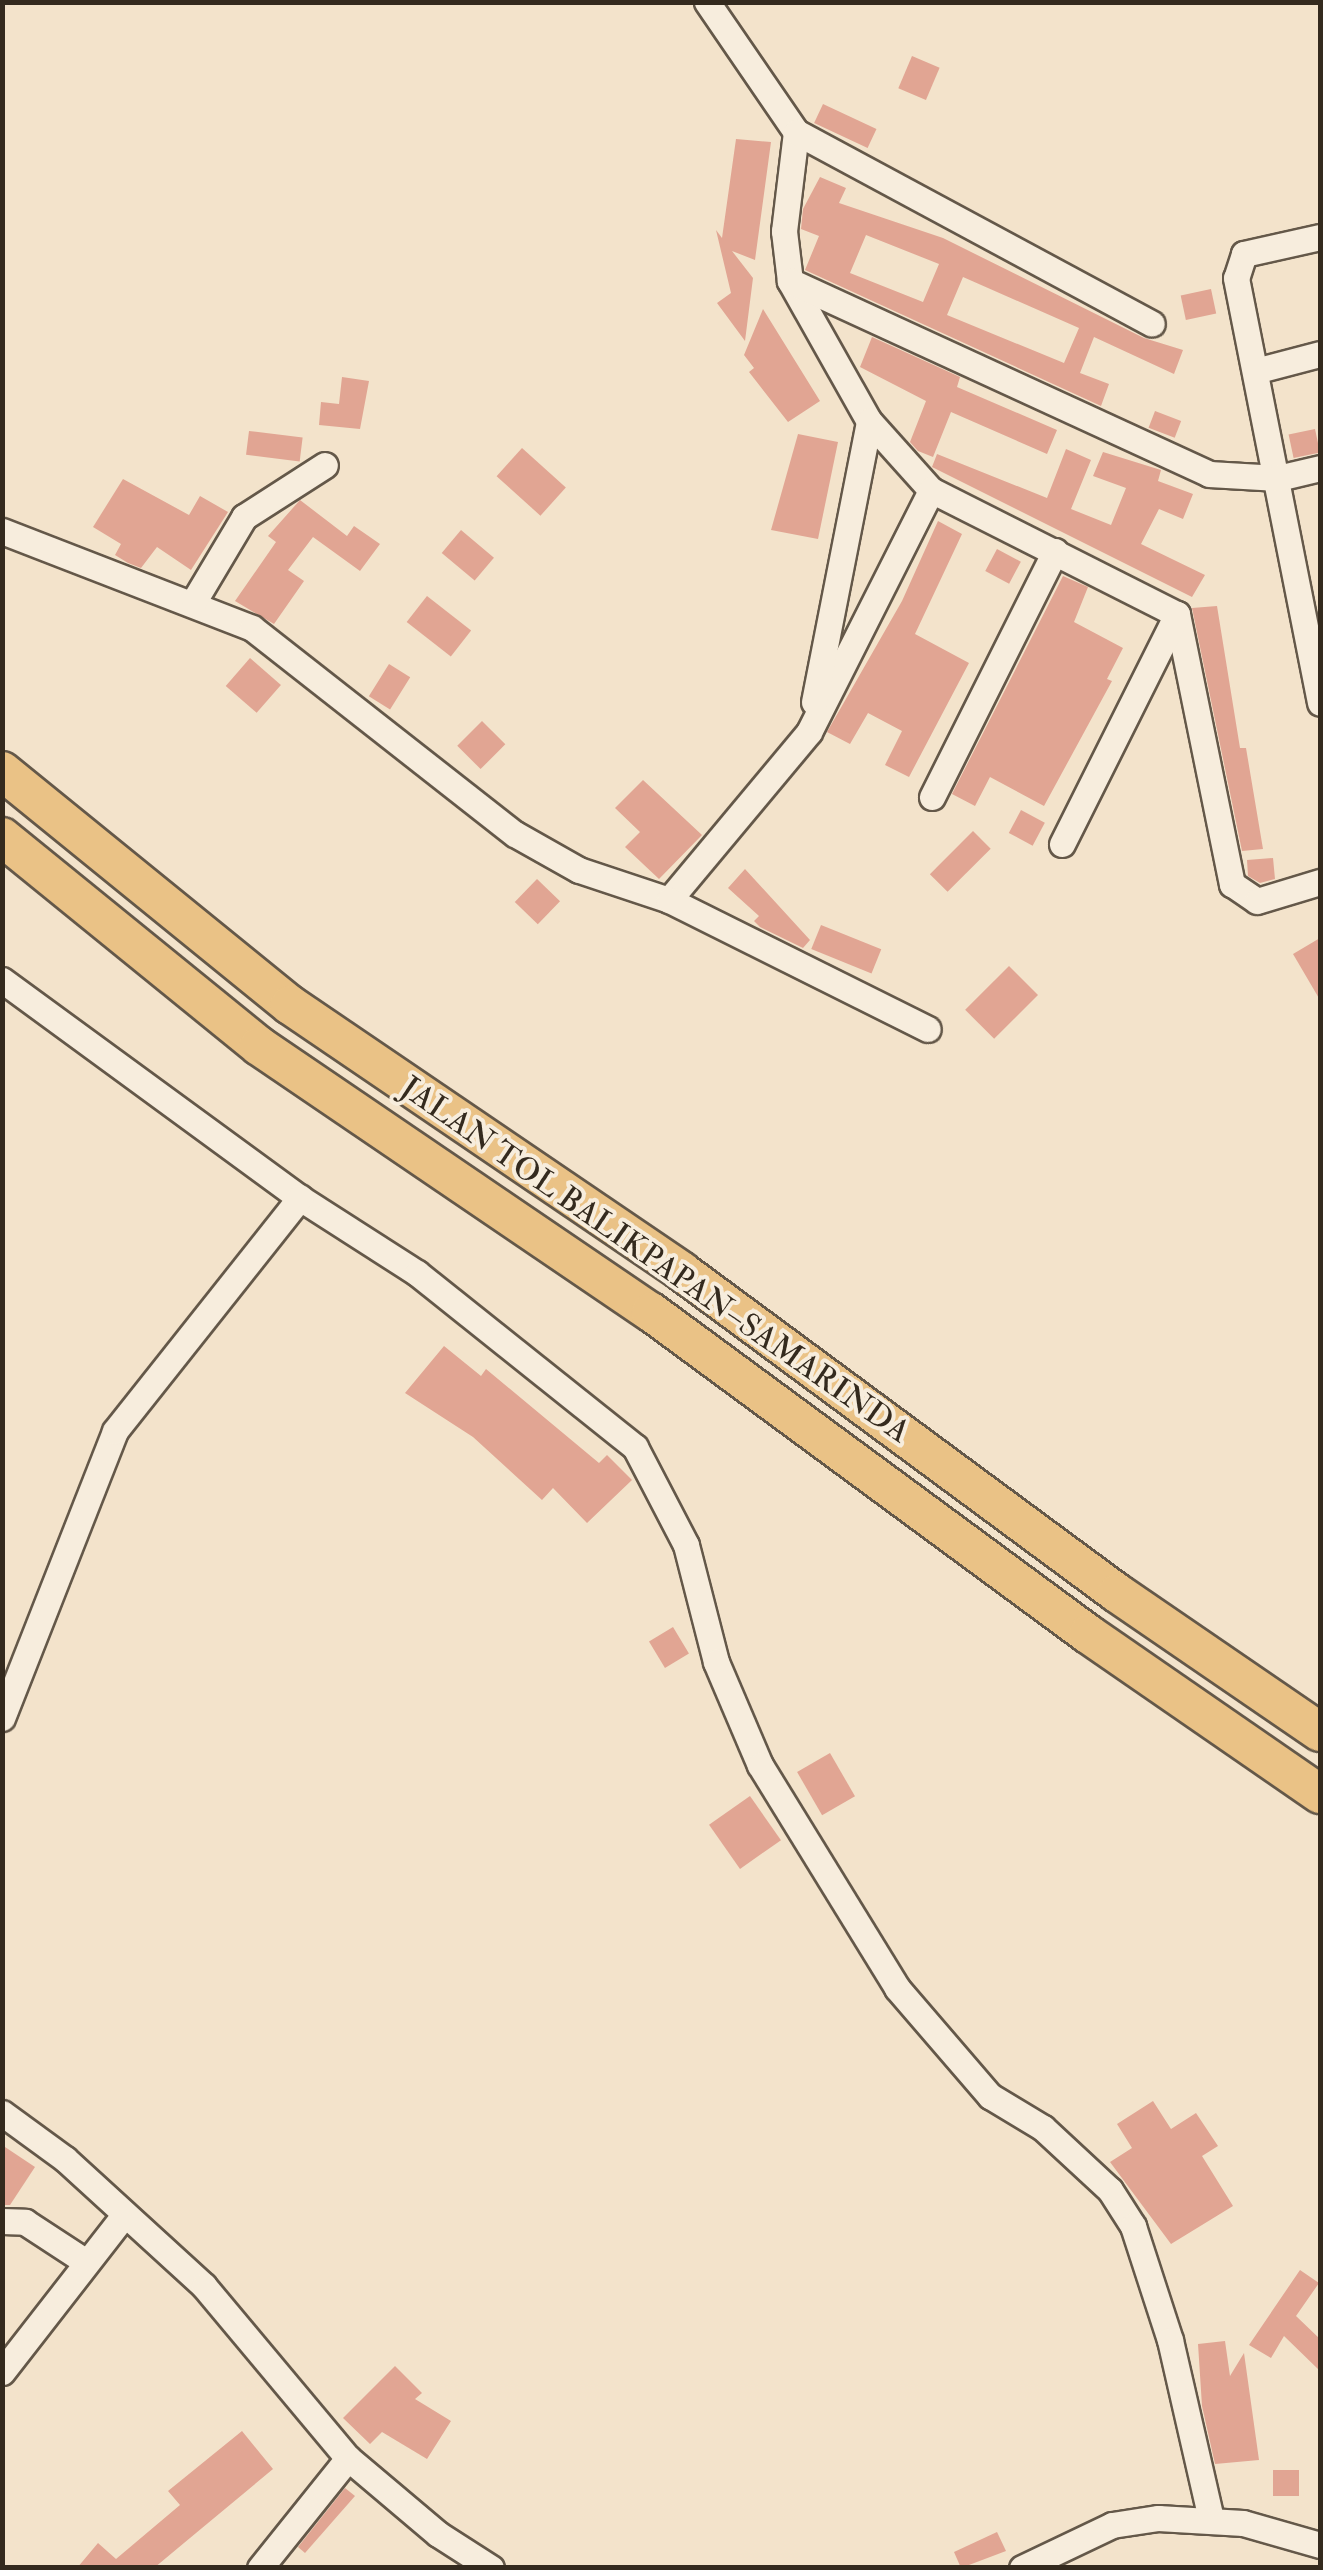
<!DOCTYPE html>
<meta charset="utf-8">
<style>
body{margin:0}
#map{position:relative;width:1323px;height:2570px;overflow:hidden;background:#f3e3cb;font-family:"IM FELL Double Pica",serif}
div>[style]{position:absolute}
.building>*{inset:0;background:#e1a593;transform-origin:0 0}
.roads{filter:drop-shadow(2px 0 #645849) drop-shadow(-2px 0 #645849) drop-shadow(0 2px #645849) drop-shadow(0 -2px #645849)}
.minor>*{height:25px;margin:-12.5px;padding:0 12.5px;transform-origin:12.5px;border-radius:12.5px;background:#f7eddd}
.highway>*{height:38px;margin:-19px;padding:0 19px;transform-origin:19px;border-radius:19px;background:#eac286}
span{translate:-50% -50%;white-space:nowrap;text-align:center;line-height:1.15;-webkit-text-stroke:8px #f7eddd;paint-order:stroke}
.street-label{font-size:32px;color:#342a1e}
.frame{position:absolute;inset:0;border:5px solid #342a1e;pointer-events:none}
</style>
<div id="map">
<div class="building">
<div style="left:912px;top:56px;width:30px;height:35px;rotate:23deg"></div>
<div style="left:823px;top:104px;width:59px;height:21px;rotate:25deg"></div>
<div style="clip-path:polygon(736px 139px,771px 142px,755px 260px,732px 251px,753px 278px,745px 341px,717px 303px,731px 293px,716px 230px,722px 238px)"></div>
<div style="clip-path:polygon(evenodd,820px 177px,846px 188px,839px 203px,943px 238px,1144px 338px,1183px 350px,1174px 374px,1094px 337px,1080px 373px,1109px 384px,1101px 406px,805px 270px,819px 236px,801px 229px,803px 209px,820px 177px,866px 235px,939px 264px,923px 302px,850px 273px,866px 235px,820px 177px,963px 277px,1079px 328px,1064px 363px,947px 315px,963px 277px)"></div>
<div style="left:1211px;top:289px;width:25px;height:31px;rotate:78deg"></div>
<div style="clip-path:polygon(763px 309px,820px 401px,788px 422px,749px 372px,754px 368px,744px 355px)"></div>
<div style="clip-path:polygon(872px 337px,960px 377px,957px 387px,1057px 430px,1047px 454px,951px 412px,933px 457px,918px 451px,910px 442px,926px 401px,860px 367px)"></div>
<div style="clip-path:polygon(342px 377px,369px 381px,360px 429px,319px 425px,321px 402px,339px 404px)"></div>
<div style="left:1155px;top:411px;width:28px;height:18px;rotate:21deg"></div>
<div style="left:1315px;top:429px;width:24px;height:27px;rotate:78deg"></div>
<div style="left:249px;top:431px;width:54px;height:24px;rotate:7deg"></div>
<div style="clip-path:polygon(798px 434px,838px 442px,818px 539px,771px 530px)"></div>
<div style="left:522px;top:448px;width:59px;height:38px;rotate:42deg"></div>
<div style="clip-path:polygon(1066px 449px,1091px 460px,1071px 509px,1111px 525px,1126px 488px,1093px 476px,1103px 452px,1161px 470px,1158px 481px,1193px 494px,1183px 519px,1159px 509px,1141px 544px,1205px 575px,1192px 597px,932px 467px,937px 454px,1047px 498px)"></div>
<div style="clip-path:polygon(123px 479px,189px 515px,200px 496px,228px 512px,191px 570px,157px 547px,141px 568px,128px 563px,115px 555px,121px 544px,93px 527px)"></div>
<div style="clip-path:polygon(300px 500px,347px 536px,354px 526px,380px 544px,360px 571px,313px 537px,288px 570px,304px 581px,274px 624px,235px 601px,276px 542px,268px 536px)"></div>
<div style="clip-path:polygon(938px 521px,962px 534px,915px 634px,969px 663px,909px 777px,885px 765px,902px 731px,868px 713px,850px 744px,827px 732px,902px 601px)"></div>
<div style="left:461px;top:530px;width:43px;height:30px;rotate:40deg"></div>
<div style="left:997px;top:549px;width:27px;height:25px;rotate:28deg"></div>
<div style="clip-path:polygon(1063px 576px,1088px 587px,1074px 622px,1123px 648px,1107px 679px,1112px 681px,1044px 806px,990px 777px,975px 806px,952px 794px)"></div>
<div style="left:427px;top:596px;width:56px;height:33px;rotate:38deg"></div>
<div style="clip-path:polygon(1217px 606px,1240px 748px,1246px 748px,1263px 849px,1242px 851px,1192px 608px)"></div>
<div style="left:250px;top:658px;width:41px;height:37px;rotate:41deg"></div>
<div style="left:389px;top:664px;width:25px;height:38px;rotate:32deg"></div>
<div style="left:482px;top:721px;width:33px;height:35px;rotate:45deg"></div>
<div style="clip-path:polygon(643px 780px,702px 835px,659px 879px,625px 847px,640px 832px,615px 808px)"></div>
<div style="left:1021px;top:810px;width:27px;height:26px;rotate:28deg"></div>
<div style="left:973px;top:831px;width:25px;height:61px;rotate:45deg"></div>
<div style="clip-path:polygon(1273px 858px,1275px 879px,1260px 883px,1248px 876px,1247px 860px)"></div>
<div style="clip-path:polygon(745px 869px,810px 940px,803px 948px,760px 927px,754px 921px,759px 916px,728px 888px)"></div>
<div style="left:537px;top:879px;width:32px;height:32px;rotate:44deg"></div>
<div style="left:821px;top:925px;width:65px;height:26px;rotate:22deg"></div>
<div style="clip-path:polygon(1320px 938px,1320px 1000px,1293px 954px)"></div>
<div style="left:1009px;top:966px;width:41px;height:62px;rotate:45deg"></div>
<div style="clip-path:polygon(444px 1346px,481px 1376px,486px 1369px,599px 1463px,607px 1455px,632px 1480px,587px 1523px,553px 1488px,542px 1500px,473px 1437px,405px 1393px)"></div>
<div style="left:673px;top:1627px;width:31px;height:28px;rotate:59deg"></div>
<div style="left:830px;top:1753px;width:50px;height:38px;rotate:60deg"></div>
<div style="left:750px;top:1796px;width:54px;height:50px;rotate:55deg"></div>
<div style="clip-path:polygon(1153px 2101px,1171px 2129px,1196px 2113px,1218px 2146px,1202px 2156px,1233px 2206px,1171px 2244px,1110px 2162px,1132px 2148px,1117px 2124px)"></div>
<div style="clip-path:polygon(2px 2145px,35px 2167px,10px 2205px,2px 2205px)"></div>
<div style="clip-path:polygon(1300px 2270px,1319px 2283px,1296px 2316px,1320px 2339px,1320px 2371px,1284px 2336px,1271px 2358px,1249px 2345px)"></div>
<div style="clip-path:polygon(1225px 2341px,1230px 2376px,1244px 2353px,1259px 2460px,1215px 2464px,1202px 2406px,1198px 2344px)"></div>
<div style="clip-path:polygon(395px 2366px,422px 2393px,415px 2399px,451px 2421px,427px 2459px,382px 2432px,370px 2444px,343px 2418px)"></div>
<div style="clip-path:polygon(242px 2431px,273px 2469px,190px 2538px,154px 2568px,77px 2568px,98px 2543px,116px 2559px,180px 2505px,168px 2491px)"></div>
<div style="left:1273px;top:2470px;width:26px;height:26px"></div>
<div style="clip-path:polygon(345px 2488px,355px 2496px,305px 2553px,298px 2547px)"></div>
<div style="clip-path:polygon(997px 2532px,1006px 2551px,961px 2568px,954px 2552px)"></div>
</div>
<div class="roads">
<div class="minor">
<div style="left:707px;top:2px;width:158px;rotate:55.6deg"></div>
<div style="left:796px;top:132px;width:100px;rotate:96.9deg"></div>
<div style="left:784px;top:231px;width:50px;rotate:83.2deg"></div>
<div style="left:790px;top:281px;width:161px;rotate:60.6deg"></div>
<div style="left:869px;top:421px;width:93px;rotate:48.1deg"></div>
<div style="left:931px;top:490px;width:275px;rotate:26.8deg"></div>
<div style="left:1177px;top:614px;width:276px;rotate:78.5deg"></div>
<div style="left:1232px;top:884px;width:30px;rotate:34deg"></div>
<div style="left:1257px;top:901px;width:66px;rotate:-16.8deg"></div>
<div style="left:796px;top:132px;width:404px;rotate:28.3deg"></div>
<div style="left:1320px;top:237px;width:78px;rotate:167.4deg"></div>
<div style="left:1244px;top:254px;width:25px;rotate:108deg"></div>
<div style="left:1236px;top:278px;width:433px;rotate:78.8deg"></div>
<div style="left:790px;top:281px;width:461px;rotate:24.7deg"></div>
<div style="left:1209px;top:474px;width:69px;rotate:3.3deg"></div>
<div style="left:1278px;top:478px;width:43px;rotate:-13.4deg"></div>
<div style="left:1255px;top:371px;width:67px;rotate:-14.7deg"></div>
<div style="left:2px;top:531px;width:268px;rotate:21.2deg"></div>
<div style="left:252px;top:628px;width:334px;rotate:38.1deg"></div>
<div style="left:515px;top:834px;width:73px;rotate:29.4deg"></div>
<div style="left:579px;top:870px;width:95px;rotate:18.4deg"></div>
<div style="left:669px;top:900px;width:219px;rotate:-50.2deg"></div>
<div style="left:809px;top:732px;width:271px;rotate:-63.2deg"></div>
<div style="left:194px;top:601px;width:98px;rotate:-59.2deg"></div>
<div style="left:244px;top:517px;width:96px;rotate:-32.7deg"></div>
<div style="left:814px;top:702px;width:286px;rotate:-78.9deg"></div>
<div style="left:932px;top:797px;width:275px;rotate:-63.4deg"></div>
<div style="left:1062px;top:844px;width:257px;rotate:-63.4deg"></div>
<div style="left:669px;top:900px;width:289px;rotate:26.5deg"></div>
<div style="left:2px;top:980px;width:369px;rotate:36.2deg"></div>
<div style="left:300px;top:1198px;width:139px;rotate:32.7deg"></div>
<div style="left:417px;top:1273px;width:279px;rotate:38.6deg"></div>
<div style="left:635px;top:1447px;width:110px;rotate:62.5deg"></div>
<div style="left:686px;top:1545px;width:121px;rotate:75.6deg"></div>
<div style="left:716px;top:1662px;width:112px;rotate:66.9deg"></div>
<div style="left:760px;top:1765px;width:262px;rotate:58.4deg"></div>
<div style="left:897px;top:1988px;width:143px;rotate:49.3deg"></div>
<div style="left:990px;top:2096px;width:62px;rotate:31.1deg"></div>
<div style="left:1043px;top:2128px;width:91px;rotate:42.8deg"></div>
<div style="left:1110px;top:2190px;width:43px;rotate:57.4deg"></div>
<div style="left:1133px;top:2226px;width:120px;rotate:72deg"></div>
<div style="left:1170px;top:2340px;width:184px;rotate:77.1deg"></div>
<div style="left:2px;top:1718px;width:308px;rotate:-68.5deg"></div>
<div style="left:115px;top:1431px;width:298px;rotate:-51.6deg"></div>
<div style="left:2px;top:2113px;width:78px;rotate:36.1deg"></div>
<div style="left:65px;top:2159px;width:188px;rotate:42.4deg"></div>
<div style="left:204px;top:2286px;width:224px;rotate:50.1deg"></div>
<div style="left:348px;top:2458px;width:118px;rotate:40.2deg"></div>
<div style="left:438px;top:2534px;width:63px;rotate:32.7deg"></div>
<div style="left:2px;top:2221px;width:23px;rotate:2deg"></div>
<div style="left:25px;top:2222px;width:69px;rotate:33.2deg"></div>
<div style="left:2px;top:2372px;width:200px;rotate:-52.1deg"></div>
<div style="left:260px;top:2568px;width:141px;rotate:-51.3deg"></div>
<div style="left:1022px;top:2568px;width:100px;rotate:-25.5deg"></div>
<div style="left:1112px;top:2525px;width:47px;rotate:-8.7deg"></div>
<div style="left:1158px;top:2518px;width:85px;rotate:3.4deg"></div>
<div style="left:1243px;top:2523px;width:80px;rotate:15.9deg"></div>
</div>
<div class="highway">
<div style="left:2px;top:771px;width:371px;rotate:39.1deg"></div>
<div style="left:290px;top:1005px;width:473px;rotate:34.2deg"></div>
<div style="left:681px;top:1271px;width:542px;rotate:36.45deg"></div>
<div style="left:1117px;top:1593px;width:246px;rotate:34.4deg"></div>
<div style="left:2px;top:837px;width:331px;rotate:39.1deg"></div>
<div style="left:259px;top:1046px;width:474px;rotate:34.2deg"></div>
<div style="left:651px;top:1312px;width:543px;rotate:36.38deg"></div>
<div style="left:1088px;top:1634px;width:282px;rotate:34.6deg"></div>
</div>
</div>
<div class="street-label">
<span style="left:655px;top:1260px;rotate:35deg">JALAN TOL BALIKPAPAN–SAMARINDA</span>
</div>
<div class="frame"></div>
</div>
